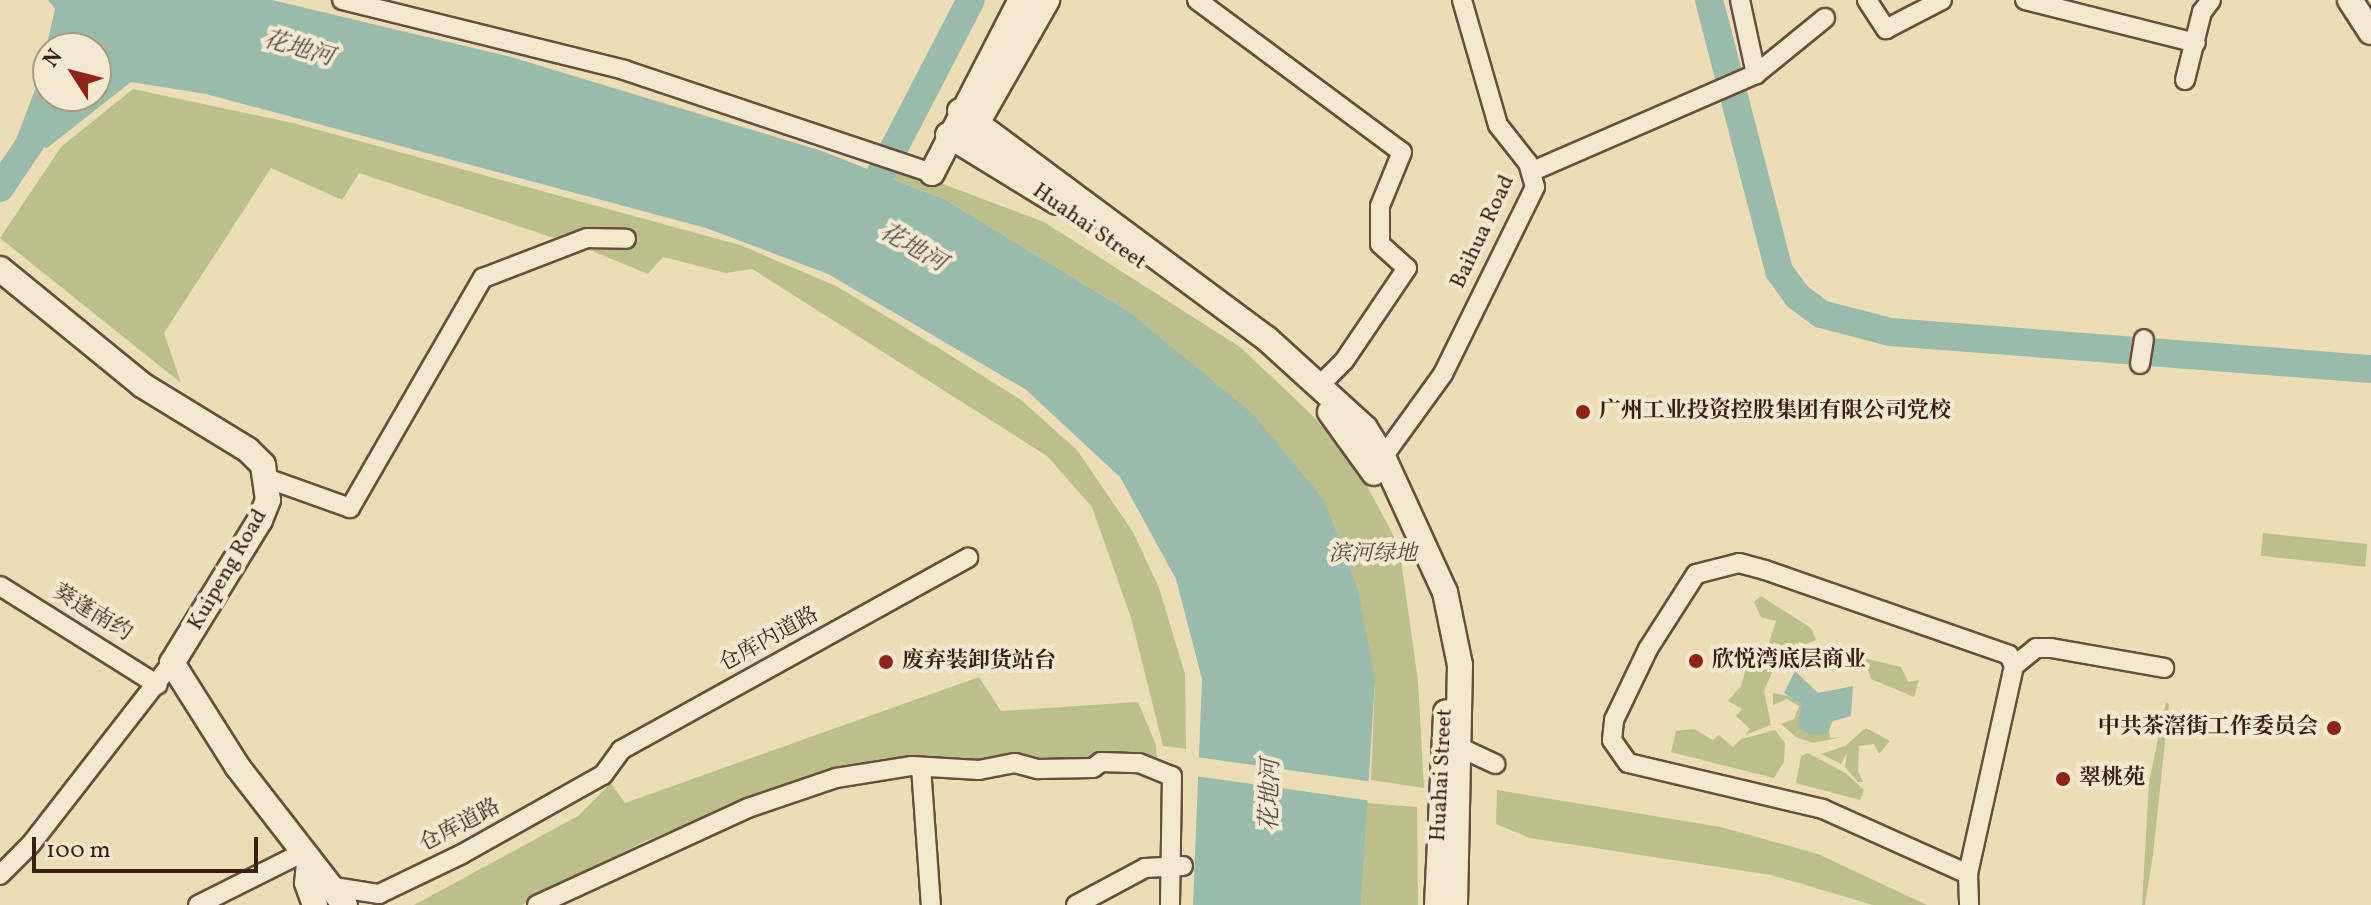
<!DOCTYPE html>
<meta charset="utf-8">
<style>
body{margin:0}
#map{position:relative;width:2371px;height:905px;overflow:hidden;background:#ebdcb6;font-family:Vollkorn,"Noto Serif SC",serif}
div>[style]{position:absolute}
.green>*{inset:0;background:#bbbf8b;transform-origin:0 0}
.water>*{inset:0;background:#99bcaa}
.pier>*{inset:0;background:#ebdcb6;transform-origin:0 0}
.river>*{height:28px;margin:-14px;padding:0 14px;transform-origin:14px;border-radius:14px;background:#99bcaa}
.roads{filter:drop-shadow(2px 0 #684e3b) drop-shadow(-2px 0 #684e3b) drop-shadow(0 2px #684e3b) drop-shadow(0 -2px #684e3b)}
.street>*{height:18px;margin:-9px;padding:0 9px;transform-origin:9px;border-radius:9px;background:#f2e8d0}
.secondary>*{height:24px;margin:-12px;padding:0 12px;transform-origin:12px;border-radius:12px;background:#f2e8d0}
.dots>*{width:22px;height:22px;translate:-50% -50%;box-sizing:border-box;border:4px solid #f2e8d0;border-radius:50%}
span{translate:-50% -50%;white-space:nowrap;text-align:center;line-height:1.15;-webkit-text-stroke:8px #f2e8d0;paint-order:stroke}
.street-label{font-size:22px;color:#3d1e12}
.poi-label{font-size:22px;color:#3d1e12;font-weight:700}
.left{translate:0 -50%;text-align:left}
.right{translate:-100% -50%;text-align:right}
.park-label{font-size:22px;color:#5c4630;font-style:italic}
.water-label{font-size:24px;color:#594d40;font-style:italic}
.north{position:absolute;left:32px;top:32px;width:80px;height:80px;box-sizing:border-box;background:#f2e8d0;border:2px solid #aa9784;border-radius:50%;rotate:306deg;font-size:22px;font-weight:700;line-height:32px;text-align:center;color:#3d1e12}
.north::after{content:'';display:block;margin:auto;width:28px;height:36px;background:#8f2418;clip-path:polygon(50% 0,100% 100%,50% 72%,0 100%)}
.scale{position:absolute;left:32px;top:837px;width:226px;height:36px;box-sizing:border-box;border:4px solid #3d1e12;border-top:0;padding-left:10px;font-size:24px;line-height:28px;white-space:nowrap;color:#3d1e12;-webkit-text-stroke:6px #f2e8d0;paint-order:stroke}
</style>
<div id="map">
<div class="green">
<div style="clip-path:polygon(133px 89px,293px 123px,740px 245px,836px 286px,937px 347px,1021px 400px,1077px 450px,1133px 532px,1159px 588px,1185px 674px,1186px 749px,1163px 746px,1131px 618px,1092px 507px,1047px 456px,752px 269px,726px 273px,663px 257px,648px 274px,587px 249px,621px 239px,554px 238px,359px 173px,342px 200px,271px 168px,164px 333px,181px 383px,0 238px,61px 147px)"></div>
<div style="clip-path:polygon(890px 164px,1044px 222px,1240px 347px,1313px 416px,1358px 469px,1399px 546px,1418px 681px,1424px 788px,1371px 780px,1375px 679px,1128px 311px,946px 200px,888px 177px)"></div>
<div style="left:2263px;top:533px;width:105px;height:23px;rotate:6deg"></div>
<div style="clip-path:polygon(1761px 596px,1811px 628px,1816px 640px,1793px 650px,1769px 643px,1776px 621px,1761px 617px,1754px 602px)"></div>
<div style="clip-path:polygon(1864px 658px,1901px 667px,1908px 682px,1919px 680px,1914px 697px,1871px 679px)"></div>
<div style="clip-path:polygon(1765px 659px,1774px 668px,1764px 691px,1771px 725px,1745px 735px,1750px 729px,1736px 716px,1742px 709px,1728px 701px,1741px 686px,1747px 664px,1762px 672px)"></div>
<div style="clip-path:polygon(979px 677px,1001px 711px,1138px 702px,1156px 745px,1157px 763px,822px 774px,645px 841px,522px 905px,414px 905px,578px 816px,611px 783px,625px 803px)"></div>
<div style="clip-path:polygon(1773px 693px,1795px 697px,1802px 704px,1802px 720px,1827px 734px,1829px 730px,1830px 738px,1842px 737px,1813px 743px,1796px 737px,1781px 724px,1794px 719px,1799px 706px,1787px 699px,1773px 705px)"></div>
<div style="clip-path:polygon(2166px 702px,2169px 704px,2153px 855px,2145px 905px,2142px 905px,2149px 782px)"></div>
<div style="clip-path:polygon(1866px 728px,1890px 741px,1879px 754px,1874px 744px,1859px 746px,1858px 771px,1863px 782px,1858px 782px,1845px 767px,1847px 753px,1841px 764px,1821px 754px,1845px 746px)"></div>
<div style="clip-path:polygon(1694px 729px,1713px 740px,1719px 735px,1733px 747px,1741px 739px,1775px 730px,1785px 743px,1784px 762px,1774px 778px,1671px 752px,1676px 731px)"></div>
<div style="clip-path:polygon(1808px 753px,1847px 774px,1864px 790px,1860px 800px,1796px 783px,1801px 756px)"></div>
<div style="clip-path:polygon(1497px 790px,1721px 827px,1818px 854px,1927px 905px,1873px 905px,1771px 875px,1530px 838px,1496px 824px)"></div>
<div style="clip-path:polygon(1367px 803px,1417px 807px,1418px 905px,1361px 905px)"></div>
</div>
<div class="water">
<div style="clip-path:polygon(evenodd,48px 0,272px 0,511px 57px,822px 151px,946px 200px,1128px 311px,1253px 414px,1324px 500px,1358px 590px,1375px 679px,1361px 905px,1193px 905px,1202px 679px,1176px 579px,1120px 477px,1025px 389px,828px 274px,706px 228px,206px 94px,131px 82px,47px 148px,17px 137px,39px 79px,55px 9px,48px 0,48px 48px,96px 48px,96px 96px,48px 96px,48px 48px)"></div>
<div style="clip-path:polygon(1795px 671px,1818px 693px,1853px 686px,1851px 716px,1833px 721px,1827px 734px,1809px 734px,1797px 727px,1802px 704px,1784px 693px)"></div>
</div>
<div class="pier">
<div style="left:1196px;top:757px;width:179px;height:19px;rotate:8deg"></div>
</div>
<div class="river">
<div style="left:1709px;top:0;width:280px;rotate:75.5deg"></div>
<div style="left:1779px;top:271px;width:31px;rotate:54deg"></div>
<div style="left:1797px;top:296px;width:30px;rotate:37deg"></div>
<div style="left:1821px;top:314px;width:71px;rotate:14.6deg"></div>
<div style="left:1890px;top:332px;width:482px;rotate:4.4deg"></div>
<div style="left:0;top:188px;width:111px;rotate:-56deg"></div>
<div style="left:864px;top:206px;width:232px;rotate:-62.6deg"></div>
</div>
<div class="roads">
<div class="street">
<div style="left:342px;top:0;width:291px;rotate:13.9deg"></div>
<div style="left:624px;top:70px;width:325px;rotate:18.5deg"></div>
<div style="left:1197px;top:0;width:255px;rotate:36.6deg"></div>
<div style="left:1402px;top:152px;width:58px;rotate:112.2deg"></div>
<div style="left:1380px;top:206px;width:38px;rotate:90deg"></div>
<div style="left:1380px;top:244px;width:36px;rotate:42deg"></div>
<div style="left:1407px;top:268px;width:112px;rotate:124.1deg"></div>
<div style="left:1344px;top:361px;width:33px;rotate:135deg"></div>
<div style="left:1740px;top:0;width:76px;rotate:77.8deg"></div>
<div style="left:1867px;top:0;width:35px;rotate:57deg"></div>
<div style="left:1886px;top:29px;width:63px;rotate:-27.4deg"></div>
<div style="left:2025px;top:0;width:176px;rotate:14.1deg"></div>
<div style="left:2185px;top:80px;width:70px;rotate:-76deg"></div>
<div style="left:2202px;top:12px;width:15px;rotate:-53deg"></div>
<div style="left:1533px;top:171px;width:243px;rotate:-23.5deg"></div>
<div style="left:1756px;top:74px;width:89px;rotate:-39.1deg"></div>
<div style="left:2140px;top:364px;width:25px;rotate:-81deg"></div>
<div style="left:1375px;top:468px;width:116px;rotate:-54.1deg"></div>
<div style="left:1443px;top:374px;width:208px;rotate:-63.8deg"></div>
<div style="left:1535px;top:187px;width:25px;rotate:-106deg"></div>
<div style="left:1528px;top:163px;width:48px;rotate:-128.3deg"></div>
<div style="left:1498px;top:125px;width:130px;rotate:-106.1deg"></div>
<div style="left:269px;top:479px;width:86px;rotate:19.7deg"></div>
<div style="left:350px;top:508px;width:266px;rotate:-60deg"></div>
<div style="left:483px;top:278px;width:111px;rotate:-21deg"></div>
<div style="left:587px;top:238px;width:39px;rotate:1deg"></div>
<div style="left:0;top:586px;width:186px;rotate:32.1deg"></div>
<div style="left:2014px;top:666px;width:28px;rotate:-39deg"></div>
<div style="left:2036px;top:648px;width:15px"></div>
<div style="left:2051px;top:648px;width:115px;rotate:10deg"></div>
<div style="left:1461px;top:748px;width:38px;rotate:25deg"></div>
<div style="left:921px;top:767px;width:138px;rotate:85.9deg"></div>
<div style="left:1968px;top:874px;width:159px;rotate:-155.9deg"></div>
<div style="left:1823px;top:809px;width:200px;rotate:-166.7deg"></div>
<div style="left:1628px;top:763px;width:28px;rotate:-125deg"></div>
<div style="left:1612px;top:740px;width:20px;rotate:-84deg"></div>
<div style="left:1614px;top:720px;width:79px;rotate:-64.4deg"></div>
<div style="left:1648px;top:649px;width:89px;rotate:-57.4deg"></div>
<div style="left:1696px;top:574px;width:44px;rotate:-14.3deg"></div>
<div style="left:1739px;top:563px;width:27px;rotate:15deg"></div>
<div style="left:1765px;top:570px;width:258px;rotate:19.2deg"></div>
<div style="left:2009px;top:655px;width:12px;rotate:66deg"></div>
<div style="left:2014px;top:666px;width:213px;rotate:102.5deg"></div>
<div style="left:1968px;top:874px;width:31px;rotate:88deg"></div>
<div style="left:0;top:875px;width:44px;rotate:-45deg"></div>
<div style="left:31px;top:844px;width:229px;rotate:-52.1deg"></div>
<div style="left:334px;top:887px;width:46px;rotate:8.8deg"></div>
<div style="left:379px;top:894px;width:92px;rotate:-25.7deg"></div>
<div style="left:462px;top:854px;width:162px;rotate:-29.3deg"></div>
<div style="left:603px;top:775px;width:31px;rotate:-54deg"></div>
<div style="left:621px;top:750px;width:397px;rotate:-29deg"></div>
<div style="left:198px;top:905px;width:119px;rotate:-26.6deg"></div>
<div style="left:537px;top:905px;width:232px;rotate:-24.7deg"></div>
<div style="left:748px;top:808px;width:93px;rotate:-18.8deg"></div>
<div style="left:836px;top:778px;width:77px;rotate:-9deg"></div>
<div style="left:912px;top:766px;width:67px;rotate:3.4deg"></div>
<div style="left:979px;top:770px;width:37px;rotate:-11deg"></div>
<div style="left:1015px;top:763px;width:24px;rotate:15deg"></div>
<div style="left:1038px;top:769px;width:55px;rotate:-1deg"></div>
<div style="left:1093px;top:768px;width:10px;rotate:-37deg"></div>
<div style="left:1101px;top:762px;width:38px;rotate:2deg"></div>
<div style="left:1139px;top:763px;width:35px;rotate:22deg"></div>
<div style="left:1172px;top:776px;width:129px;rotate:90.9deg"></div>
<div style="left:1076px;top:905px;width:78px;rotate:-28.2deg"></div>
<div style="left:1145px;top:868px;width:38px;rotate:-3deg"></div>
</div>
<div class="secondary">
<div style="left:2350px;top:0;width:38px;rotate:57deg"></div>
<div style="left:960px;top:111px;width:381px;rotate:36.6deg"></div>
<div style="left:1266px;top:338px;width:134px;rotate:42.3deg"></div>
<div style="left:1365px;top:428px;width:36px;rotate:58deg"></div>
<div style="left:1384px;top:459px;width:146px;rotate:65.4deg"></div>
<div style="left:1445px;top:592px;width:75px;rotate:78.4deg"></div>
<div style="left:1460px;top:665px;width:240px;rotate:91.2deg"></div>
<div style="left:948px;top:135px;width:128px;rotate:31.6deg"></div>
<div style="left:969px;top:137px;width:158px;rotate:-60.3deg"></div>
<div style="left:932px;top:173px;width:195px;rotate:-62.8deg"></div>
<div style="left:0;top:269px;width:183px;rotate:39.2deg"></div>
<div style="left:142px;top:385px;width:124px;rotate:31.5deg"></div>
<div style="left:248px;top:450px;width:21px;rotate:45deg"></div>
<div style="left:263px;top:465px;width:35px;rotate:82deg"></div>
<div style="left:268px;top:500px;width:22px;rotate:112deg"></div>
<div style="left:260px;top:520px;width:168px;rotate:121.6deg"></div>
<div style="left:172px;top:663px;width:122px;rotate:57.7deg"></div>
<div style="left:237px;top:766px;width:176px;rotate:52.2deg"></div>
<div style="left:1330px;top:412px;width:75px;rotate:54.2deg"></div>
<div style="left:309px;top:862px;width:21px;rotate:95deg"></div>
<div style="left:307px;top:883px;width:23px;rotate:70deg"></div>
<div style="left:1437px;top:905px;width:193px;rotate:-87.3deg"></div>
</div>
</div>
<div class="dots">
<div style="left:1583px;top:412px;background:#8f2418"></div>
<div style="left:1696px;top:661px;background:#8f2418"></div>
<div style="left:886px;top:662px;background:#8f2418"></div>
<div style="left:2334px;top:728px;background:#8f2418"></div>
<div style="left:2063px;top:779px;background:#8f2418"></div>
</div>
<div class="street-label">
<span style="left:1089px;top:227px;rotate:35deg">Huahai Street</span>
<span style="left:1483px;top:232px;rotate:-65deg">Baihua Road</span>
<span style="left:228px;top:570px;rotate:-60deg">Kuipeng Road</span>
<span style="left:92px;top:613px;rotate:31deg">葵蓬南约</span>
<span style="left:769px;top:640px;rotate:-29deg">仓库内道路</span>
<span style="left:1442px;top:775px;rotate:-87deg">Huahai Street</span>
<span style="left:460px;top:826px;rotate:-28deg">仓库道路</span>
</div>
<div class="poi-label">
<span class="left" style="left:1599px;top:412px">广州工业投资控股集团有限公司党校</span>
<span class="left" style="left:1712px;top:661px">欣悦湾底层商业</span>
<span class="left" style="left:902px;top:662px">废弃装卸货站台</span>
<span class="right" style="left:2318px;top:728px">中共茶滘街工作委员会</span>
<span class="left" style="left:2079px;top:779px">翠桃苑</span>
</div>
<div class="park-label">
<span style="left:1373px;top:555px">滨河绿地</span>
</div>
<div class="water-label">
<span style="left:298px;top:50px;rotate:16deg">花地河</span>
<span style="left:912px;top:249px;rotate:30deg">花地河</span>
<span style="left:1272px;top:795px;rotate:-89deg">花地河</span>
</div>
<div class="north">N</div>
<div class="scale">100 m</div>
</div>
